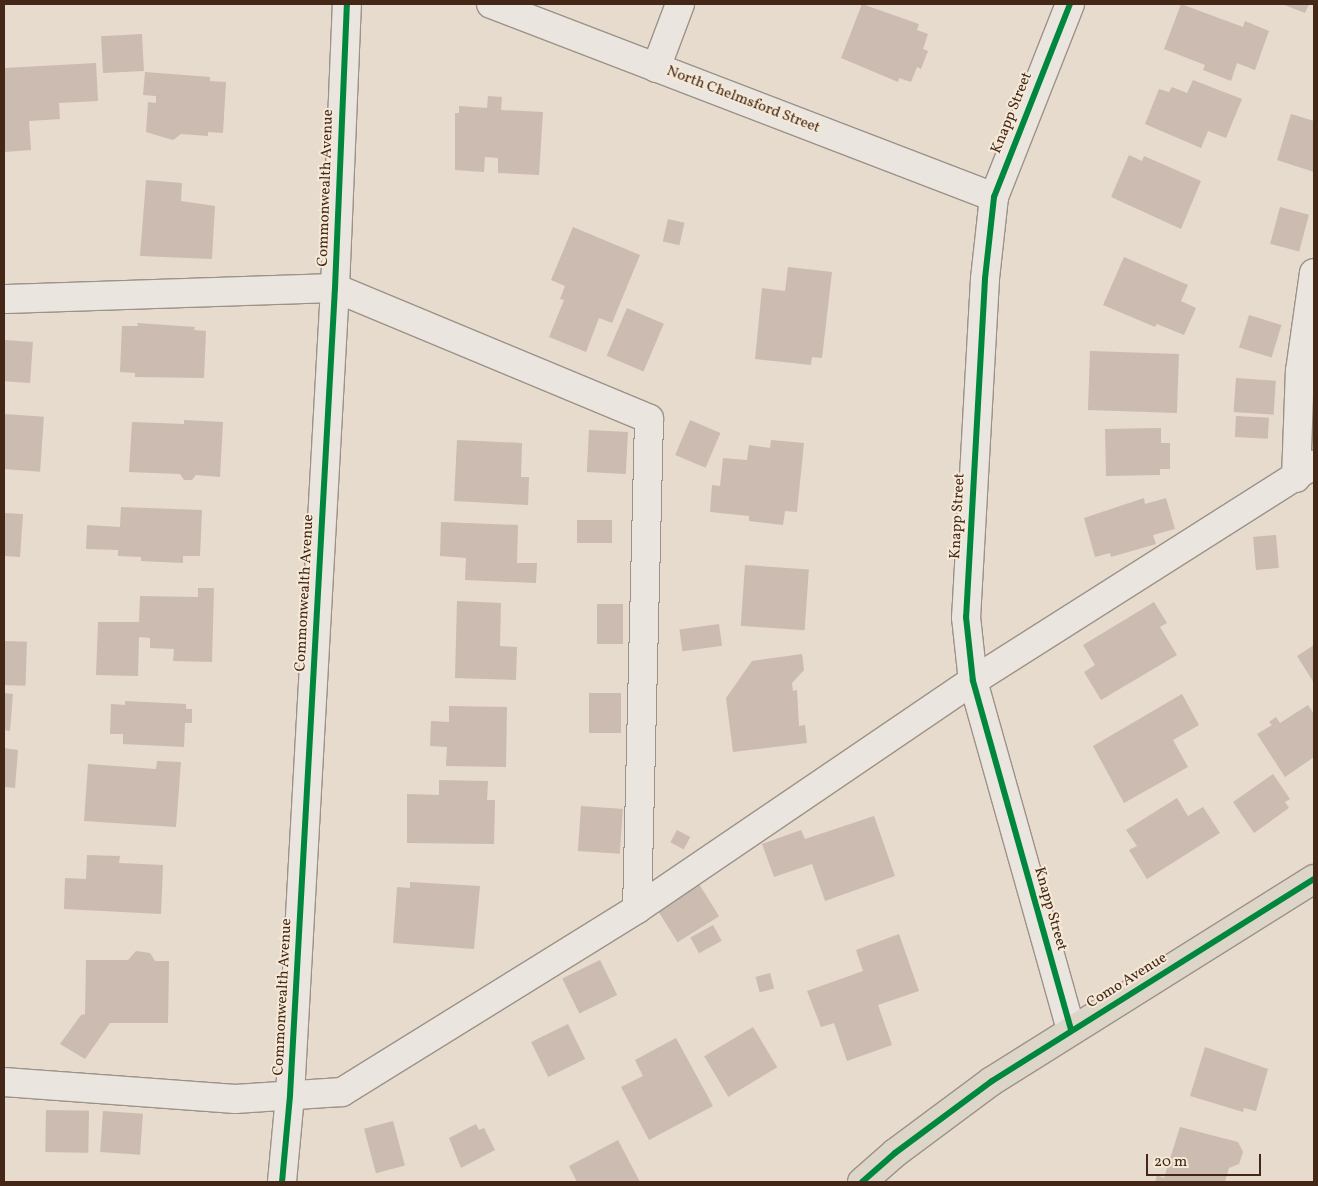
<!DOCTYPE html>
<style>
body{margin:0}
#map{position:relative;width:1318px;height:1186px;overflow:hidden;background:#e6dbcc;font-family:Vollkorn,serif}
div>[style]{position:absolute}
.building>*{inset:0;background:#ccbbb0;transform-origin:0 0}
.roads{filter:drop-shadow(1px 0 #9c9288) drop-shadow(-1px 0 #9c9288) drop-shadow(0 1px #9c9288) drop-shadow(0 -1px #9c9288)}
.minor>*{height:28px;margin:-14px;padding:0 14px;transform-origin:14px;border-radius:14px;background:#eae5de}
.major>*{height:28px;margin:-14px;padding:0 14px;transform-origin:14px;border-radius:14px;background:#ded5c9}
.cycleway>*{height:6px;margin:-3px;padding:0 3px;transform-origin:3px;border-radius:3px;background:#00873e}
span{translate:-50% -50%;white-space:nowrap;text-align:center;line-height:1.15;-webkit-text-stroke:4px #f5e9d7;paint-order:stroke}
.street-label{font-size:15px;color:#442717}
.frame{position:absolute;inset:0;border:5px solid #442717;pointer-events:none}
.scale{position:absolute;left:1146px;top:1154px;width:115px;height:22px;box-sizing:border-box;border:2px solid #442717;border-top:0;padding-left:6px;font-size:15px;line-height:18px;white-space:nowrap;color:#442717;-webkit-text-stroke:4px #f5e9d7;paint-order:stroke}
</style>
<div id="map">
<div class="building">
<div style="clip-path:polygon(862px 4px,919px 24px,917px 30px,928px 34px,923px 49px,928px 51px,921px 69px,917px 67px,911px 82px,899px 78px,898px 82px,841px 58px)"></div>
<div style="clip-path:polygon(1181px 4px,1243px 27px,1245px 21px,1269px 31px,1255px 70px,1237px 63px,1231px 81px,1203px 70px,1205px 65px,1164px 49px)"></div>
<div style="clip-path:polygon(1282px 4px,1309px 4px,1305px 13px)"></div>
<div style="left:142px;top:34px;width:37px;height:41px;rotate:87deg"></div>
<div style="clip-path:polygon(96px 63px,98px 101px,59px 103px,60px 119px,29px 121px,31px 150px,4px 152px,4px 68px)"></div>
<div style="clip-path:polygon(145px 72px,210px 77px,210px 81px,226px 82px,223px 133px,208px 132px,208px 136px,181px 134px,173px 140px,146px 132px,148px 102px,156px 103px,156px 96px,143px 95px)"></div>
<div style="clip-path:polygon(1193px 80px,1242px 99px,1226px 138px,1208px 131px,1201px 148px,1145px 124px,1159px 89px,1169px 92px,1172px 87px,1187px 93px)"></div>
<div style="clip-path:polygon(488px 96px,502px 97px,501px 110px,543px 112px,539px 175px,498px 173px,498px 158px,485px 157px,484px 172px,455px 170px,455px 113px,459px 113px,459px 106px,487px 108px)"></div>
<div style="clip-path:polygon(1291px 114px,1314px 121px,1314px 172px,1277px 160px)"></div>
<div style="clip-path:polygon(1129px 155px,1142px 161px,1144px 156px,1201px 181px,1181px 229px,1111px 197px)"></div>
<div style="clip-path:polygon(146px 180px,182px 183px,181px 201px,215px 206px,212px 259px,140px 256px)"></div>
<div style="left:1280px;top:207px;width:30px;height:38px;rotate:15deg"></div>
<div style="left:668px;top:219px;width:17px;height:23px;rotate:13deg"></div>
<div style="clip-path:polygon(573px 227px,640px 255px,612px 323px,599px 318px,586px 352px,549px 337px,564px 300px,560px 299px,565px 286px,551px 280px)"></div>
<div style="clip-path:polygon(1124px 257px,1188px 285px,1181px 301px,1196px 308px,1184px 335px,1157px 324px,1155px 327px,1103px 305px)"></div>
<div style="clip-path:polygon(788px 267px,832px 272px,822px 358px,812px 357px,811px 365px,755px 359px,762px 288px,785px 291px)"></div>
<div style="left:627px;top:308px;width:40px;height:52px;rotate:23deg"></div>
<div style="left:1249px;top:315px;width:34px;height:34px;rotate:17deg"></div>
<div style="clip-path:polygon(137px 323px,195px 327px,194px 330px,206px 331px,204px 378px,135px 377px,135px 373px,120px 372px,122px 326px,138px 326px)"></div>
<div style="left:4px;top:340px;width:29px;height:41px;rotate:4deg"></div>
<div style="left:1090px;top:351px;width:89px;height:59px;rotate:2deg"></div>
<div style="left:1236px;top:378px;width:40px;height:34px;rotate:4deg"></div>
<div style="left:4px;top:414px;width:40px;height:55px;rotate:4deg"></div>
<div style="left:1236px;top:416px;width:33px;height:21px;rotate:3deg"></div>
<div style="clip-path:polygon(184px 420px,223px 422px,220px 477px,196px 475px,192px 480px,184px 480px,180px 474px,129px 472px,132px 422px,184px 424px)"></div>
<div style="left:690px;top:420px;width:33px;height:38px;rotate:23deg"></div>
<div style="clip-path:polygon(1161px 428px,1161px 443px,1170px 443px,1170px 469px,1160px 469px,1160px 475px,1106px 476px,1105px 429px)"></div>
<div style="left:589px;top:430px;width:39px;height:42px;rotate:3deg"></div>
<div style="clip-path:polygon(457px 440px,522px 443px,521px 477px,529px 477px,528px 505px,454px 501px)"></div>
<div style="clip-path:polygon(771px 440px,804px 443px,797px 512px,785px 511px,783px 525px,749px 521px,749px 516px,710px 512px,712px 485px,720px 486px,723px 458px,747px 460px,749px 445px,770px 448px)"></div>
<div style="clip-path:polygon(1144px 498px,1145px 504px,1166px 498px,1175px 529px,1153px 535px,1156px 544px,1111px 557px,1110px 553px,1095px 557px,1084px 518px)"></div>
<div style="clip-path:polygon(121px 507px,202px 510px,200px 556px,183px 556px,183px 563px,141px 561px,141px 557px,118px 556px,118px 550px,86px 549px,87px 525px,120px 527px)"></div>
<div style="clip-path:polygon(4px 513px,23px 514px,20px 557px,4px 556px)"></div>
<div style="left:577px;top:520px;width:35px;height:23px"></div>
<div style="clip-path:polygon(441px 522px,518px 525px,517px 563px,537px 563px,536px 583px,465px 580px,466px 558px,440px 556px)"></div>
<div style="left:1276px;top:535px;width:33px;height:23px;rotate:85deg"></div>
<div style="left:745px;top:565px;width:64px;height:61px;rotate:4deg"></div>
<div style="clip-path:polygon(198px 588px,214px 588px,212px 662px,173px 661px,174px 649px,150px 648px,150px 638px,139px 637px,138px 676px,96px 675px,98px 622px,139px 622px,140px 596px,198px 597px)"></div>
<div style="clip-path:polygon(457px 601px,501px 603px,500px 646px,517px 647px,516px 680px,455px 678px)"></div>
<div style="clip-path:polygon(1154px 602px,1167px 623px,1160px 627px,1177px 655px,1101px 700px,1084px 672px,1095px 665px,1083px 645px)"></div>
<div style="left:597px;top:604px;width:26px;height:40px"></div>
<div style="left:719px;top:624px;width:22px;height:40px;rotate:82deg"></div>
<div style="left:4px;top:641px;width:23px;height:44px;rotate:2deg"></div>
<div style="clip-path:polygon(1314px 645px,1314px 683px,1297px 656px)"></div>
<div style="clip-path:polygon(802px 654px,804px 670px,792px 683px,793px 691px,797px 690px,799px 726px,805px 725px,807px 743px,733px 752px,726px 698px,752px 661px)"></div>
<div style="clip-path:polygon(4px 693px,13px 694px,10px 731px,4px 730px)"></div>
<div style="left:589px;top:693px;width:32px;height:40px"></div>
<div style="clip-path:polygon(1182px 694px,1199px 725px,1173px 740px,1188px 767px,1124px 803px,1093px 746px)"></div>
<div style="clip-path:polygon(125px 701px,186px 704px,186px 709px,192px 709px,192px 723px,185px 723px,184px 747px,123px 744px,123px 734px,110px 734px,111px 704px,125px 705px)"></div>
<div style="clip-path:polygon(1308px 705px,1314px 714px,1314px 757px,1285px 777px,1257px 734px,1272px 725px,1269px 722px,1276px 717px,1280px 723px)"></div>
<div style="clip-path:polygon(449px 706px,507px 707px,506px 767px,446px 766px,447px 747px,430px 746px,431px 721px,449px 722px)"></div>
<div style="clip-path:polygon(4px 748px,18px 750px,15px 788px,4px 787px)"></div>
<div style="clip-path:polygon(157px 761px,181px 762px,176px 827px,84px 821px,88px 764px,156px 769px)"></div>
<div style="clip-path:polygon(1273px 774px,1290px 799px,1285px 802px,1289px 808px,1254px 833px,1233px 802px)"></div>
<div style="clip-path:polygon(439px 780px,488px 781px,487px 800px,495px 800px,494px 844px,407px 843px,407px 794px,439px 795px)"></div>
<div style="clip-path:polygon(1177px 798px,1188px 816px,1203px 807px,1220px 833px,1147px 879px,1129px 850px,1137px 846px,1126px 830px)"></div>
<div style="left:581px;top:806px;width:42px;height:45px;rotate:4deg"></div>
<div style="clip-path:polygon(874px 816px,895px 876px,825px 901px,812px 864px,774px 877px,762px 844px,801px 830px,805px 839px)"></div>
<div style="left:677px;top:830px;width:15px;height:14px;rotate:28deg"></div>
<div style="clip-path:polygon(87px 855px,120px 856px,119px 863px,163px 865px,161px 914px,64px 909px,65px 878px,86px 879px)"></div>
<div style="clip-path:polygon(410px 882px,480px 886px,474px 949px,393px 943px,397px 887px,410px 888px)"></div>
<div style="left:699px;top:884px;width:38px;height:49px;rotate:58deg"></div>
<div style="left:713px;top:925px;width:18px;height:26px;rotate:61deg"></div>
<div style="clip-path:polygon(899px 934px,919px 991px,878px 1005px,892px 1045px,847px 1061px,834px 1023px,821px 1027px,807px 991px,863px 971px,856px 950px)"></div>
<div style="clip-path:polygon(136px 951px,150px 953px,155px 961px,169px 961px,168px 1023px,110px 1023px,85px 1059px,60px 1044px,81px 1015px,85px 1014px,86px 960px,128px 960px)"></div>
<div style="left:600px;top:960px;width:39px;height:42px;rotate:64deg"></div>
<div style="left:770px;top:973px;width:16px;height:15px;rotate:75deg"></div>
<div style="left:568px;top:1024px;width:39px;height:41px;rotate:64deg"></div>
<div style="left:753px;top:1027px;width:47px;height:57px;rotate:59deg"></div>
<div style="clip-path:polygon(676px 1038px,713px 1106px,649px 1140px,621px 1087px,643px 1076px,635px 1060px)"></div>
<div style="clip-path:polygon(1205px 1047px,1268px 1069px,1256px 1111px,1244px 1108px,1243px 1112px,1190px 1096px)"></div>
<div style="left:46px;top:1110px;width:43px;height:42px;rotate:1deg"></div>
<div style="left:103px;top:1111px;width:40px;height:41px;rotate:4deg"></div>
<div style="left:393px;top:1121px;width:46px;height:30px;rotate:75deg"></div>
<div style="clip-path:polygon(476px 1124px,479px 1130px,484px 1128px,495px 1150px,461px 1168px,449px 1138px)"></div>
<div style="clip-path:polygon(1180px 1127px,1238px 1142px,1243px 1152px,1239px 1164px,1229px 1168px,1225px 1182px,1155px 1182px,1157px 1175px,1164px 1178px)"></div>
<div style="clip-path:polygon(618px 1140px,640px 1182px,577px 1182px,569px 1166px)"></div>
</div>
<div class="roads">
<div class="minor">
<div style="left:491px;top:4px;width:539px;rotate:20.99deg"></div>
<div style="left:1070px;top:4px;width:207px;rotate:111.5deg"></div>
<div style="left:994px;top:197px;width:82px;rotate:96.3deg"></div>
<div style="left:985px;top:279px;width:339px;rotate:93.2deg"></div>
<div style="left:966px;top:617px;width:64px;rotate:83.8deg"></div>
<div style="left:973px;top:681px;width:362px;rotate:74.3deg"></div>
<div style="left:656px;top:68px;width:68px;rotate:-69.4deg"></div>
<div style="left:4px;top:299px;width:331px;rotate:-1.9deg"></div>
<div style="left:335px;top:288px;width:340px;rotate:22.6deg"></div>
<div style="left:649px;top:419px;width:490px;rotate:91.4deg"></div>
<div style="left:1296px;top:478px;width:107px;rotate:-87.9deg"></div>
<div style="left:1300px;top:371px;width:99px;rotate:-81.9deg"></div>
<div style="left:4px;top:1082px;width:232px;rotate:4.2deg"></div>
<div style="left:235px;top:1099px;width:107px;rotate:-3.7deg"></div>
<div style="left:342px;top:1092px;width:347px;rotate:-31.8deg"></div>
<div style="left:637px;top:909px;width:406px;rotate:-34.2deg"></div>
<div style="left:973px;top:681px;width:404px;rotate:-32.4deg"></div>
<div style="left:282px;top:1182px;width:87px;rotate:-84.7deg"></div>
<div style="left:290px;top:1095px;width:808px;rotate:-86.81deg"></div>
<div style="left:335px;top:288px;width:284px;rotate:-87.6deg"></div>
</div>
<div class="major">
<div style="left:862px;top:1182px;width:44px;rotate:-41.3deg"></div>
<div style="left:895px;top:1153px;width:121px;rotate:-36.6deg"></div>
<div style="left:992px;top:1081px;width:380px;rotate:-32.1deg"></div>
</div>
</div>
<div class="cycleway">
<div style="left:1070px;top:4px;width:207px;rotate:111.5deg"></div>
<div style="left:994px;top:197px;width:82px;rotate:96.3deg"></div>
<div style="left:985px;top:279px;width:339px;rotate:93.2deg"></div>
<div style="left:966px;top:617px;width:64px;rotate:83.8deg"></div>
<div style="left:973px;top:681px;width:362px;rotate:74.3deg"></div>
<div style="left:282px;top:1182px;width:87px;rotate:-84.7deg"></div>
<div style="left:290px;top:1095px;width:808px;rotate:-86.81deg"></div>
<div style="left:335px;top:288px;width:284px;rotate:-87.6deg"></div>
<div style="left:862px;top:1182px;width:44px;rotate:-41.3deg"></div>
<div style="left:895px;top:1153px;width:121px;rotate:-36.6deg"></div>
<div style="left:992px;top:1081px;width:380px;rotate:-32.1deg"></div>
</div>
<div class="street-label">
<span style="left:743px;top:100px;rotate:21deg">North Chelmsford Street</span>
<span style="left:1012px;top:113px;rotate:-68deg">Knapp Street</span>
<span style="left:326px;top:188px;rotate:-88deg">Commonwealth Avenue</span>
<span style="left:958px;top:516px;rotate:-87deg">Knapp Street</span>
<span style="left:305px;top:593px;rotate:-87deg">Commonwealth Avenue</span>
<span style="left:1050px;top:909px;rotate:74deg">Knapp Street</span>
<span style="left:1127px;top:981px;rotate:-32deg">Como Avenue</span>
<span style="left:283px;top:997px;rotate:-87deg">Commonwealth Avenue</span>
</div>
<div class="frame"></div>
<div class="scale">20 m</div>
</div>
